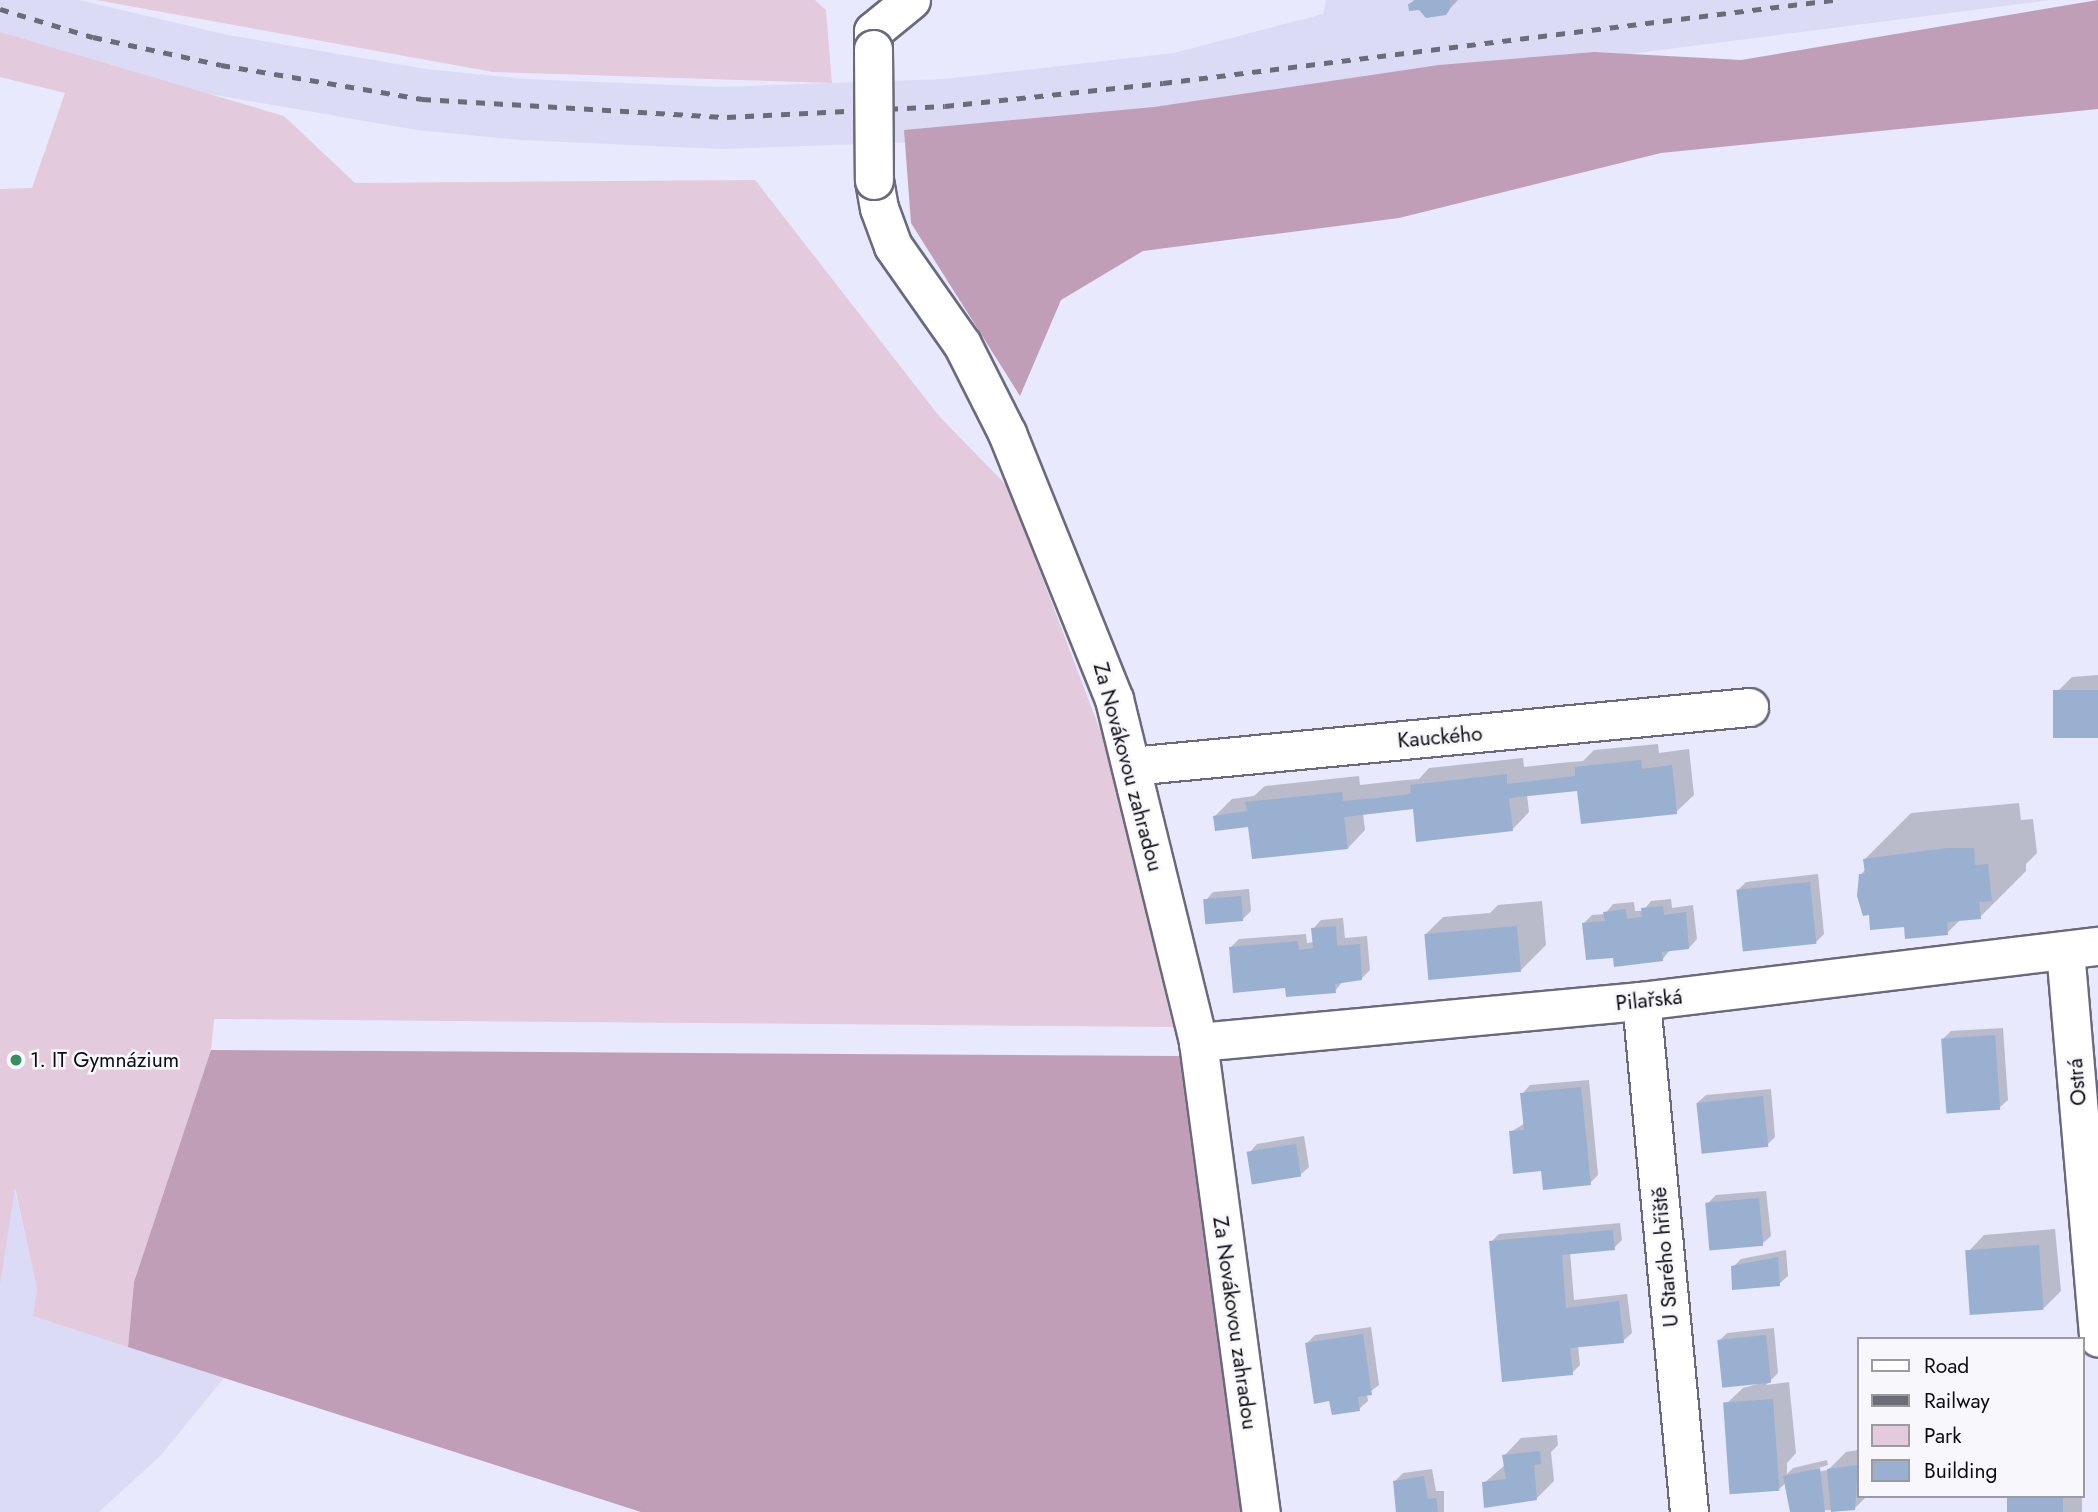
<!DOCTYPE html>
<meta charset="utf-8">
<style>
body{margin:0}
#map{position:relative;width:2098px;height:1512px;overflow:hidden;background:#e8e9fd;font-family:Jost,sans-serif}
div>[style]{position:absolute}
.built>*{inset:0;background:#dbdbf6}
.green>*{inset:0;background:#e4cadd}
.forest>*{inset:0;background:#c19eb8}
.shadow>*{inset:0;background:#0003;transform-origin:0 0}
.building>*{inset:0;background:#9ab0d1;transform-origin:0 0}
.roads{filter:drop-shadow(2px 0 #696a7b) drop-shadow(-2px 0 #696a7b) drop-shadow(0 2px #696a7b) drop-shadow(0 -2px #696a7b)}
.minor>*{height:37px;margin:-18.5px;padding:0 18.5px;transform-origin:18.5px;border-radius:18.5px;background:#fff}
.rail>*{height:5px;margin-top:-2.5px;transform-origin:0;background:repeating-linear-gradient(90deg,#6b6c78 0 9px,transparent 0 18px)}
.bridges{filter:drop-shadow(2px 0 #696a7b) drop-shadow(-2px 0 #696a7b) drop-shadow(0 2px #696a7b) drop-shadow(0 -2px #696a7b)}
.minor-bridge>*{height:37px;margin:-18.5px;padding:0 18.5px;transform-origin:18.5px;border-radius:18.5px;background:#fff}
.dots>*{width:19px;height:19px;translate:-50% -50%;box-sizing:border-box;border:4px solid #f8f8fc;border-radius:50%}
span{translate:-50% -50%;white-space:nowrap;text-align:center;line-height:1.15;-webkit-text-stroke:5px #f8f8fc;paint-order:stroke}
.street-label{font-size:21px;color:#0c0c13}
.poi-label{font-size:21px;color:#0c0c13}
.left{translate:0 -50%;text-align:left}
.legend{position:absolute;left:1857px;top:1337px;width:228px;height:161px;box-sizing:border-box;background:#f8f8fc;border:2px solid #9a9a9f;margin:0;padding:9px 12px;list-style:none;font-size:21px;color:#0c0c13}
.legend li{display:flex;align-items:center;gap:14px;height:35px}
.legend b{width:35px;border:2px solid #9a9a9f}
</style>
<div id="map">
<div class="built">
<div style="clip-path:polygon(0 0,79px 0,228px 35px,426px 69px,525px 79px,722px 87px,945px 79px,1174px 53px,1323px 14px,1326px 0,2051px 0,950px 141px,721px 149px,521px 140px,417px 130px,215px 95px,85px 66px,0 41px)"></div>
<div style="clip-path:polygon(0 845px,14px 1186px,37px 1289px,33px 1316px,224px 1378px,161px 1455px,99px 1512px,0 1512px)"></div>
</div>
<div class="green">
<div style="clip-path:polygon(96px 0,815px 0,826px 10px,832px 83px,493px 72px)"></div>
<div style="clip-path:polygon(0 32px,284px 116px,355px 183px,755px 180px,939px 416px,1008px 487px,1109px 754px,1173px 1027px,214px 1019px,211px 1050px,134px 1282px,128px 1347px,33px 1316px,37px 1289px,15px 1188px,0 1285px,0 189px,32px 188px,65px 93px,0 77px)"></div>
</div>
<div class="forest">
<div style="clip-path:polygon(2098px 0,2098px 109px,1661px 153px,1399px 218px,1143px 251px,1061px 300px,1020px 396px,911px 223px,904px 130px,1154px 107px,1439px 65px,1594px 52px,1741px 60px)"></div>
<div style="clip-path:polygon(211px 1050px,1180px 1056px,1242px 1512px,641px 1512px,128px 1347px,134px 1282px)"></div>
</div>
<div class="shadow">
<div style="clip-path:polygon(1414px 0,1458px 0,1445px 14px,1410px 4px)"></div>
<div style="clip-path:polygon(2098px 675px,2098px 736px,2055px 694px,2072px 677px)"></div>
<div style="clip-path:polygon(1658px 744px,1659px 753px,1689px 749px,1694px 795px,1676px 812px,1579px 789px,1527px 795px,1529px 812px,1512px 830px,1414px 807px,1363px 813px,1365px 830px,1348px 848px,1215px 816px,1232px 799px,1254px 796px,1265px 786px,1359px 776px,1360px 785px,1396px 781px,1419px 779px,1429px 768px,1523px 758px,1524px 767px,1560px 763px,1583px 761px,1594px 750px)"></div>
<div style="clip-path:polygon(2019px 803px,2021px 820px,2033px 819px,2037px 853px,2026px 864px,2026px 871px,1980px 917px,1961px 919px,1947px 933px,1905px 925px,1860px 875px,1866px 869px,1865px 859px,1911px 813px)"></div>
<div style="clip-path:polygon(1818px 874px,1824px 934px,1816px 942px,1738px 890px,1746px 882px)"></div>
<div style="clip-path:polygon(1249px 889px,1251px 911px,1243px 919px,1205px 901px,1213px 892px)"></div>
<div style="clip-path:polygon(1671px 899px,1672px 908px,1693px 905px,1697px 939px,1689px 948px,1670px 950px,1662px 960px,1615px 956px,1584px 923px,1592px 915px,1605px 914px,1613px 904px,1634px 902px,1635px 911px,1643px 911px,1651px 901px)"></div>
<div style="clip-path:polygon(1542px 901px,1546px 945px,1521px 970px,1426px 934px,1443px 917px,1490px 913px,1498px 905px)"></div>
<div style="clip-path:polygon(1343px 918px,1345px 938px,1367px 936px,1370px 970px,1361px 979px,1343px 981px,1335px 991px,1287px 986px,1231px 947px,1239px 939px,1306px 934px,1307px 943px,1314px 942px,1313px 929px,1321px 920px)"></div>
<div style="clip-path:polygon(2003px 1028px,2008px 1100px,1999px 1108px,1943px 1039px,1951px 1031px)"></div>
<div style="clip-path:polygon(1589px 1080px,1598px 1175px,1590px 1183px,1543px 1169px,1511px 1132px,1525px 1123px,1522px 1094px,1530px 1085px)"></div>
<div style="clip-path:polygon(1771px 1089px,1775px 1137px,1767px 1145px,1697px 1103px,1706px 1095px)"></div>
<div style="clip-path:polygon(1304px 1136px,1309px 1167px,1300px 1175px,1249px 1153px,1257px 1144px)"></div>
<div style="clip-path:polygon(1766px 1191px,1771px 1236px,1762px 1244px,1707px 1204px,1716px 1195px)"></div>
<div style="clip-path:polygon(1620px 1223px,1622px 1240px,1614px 1248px,1570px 1252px,1574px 1300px,1627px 1294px,1632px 1333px,1623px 1341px,1578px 1345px,1580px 1365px,1572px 1373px,1491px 1242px,1499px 1234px)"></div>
<div style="clip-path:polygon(2055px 1229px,2061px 1291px,2044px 1308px,1967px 1253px,1984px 1235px)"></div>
<div style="clip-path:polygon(1786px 1250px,1788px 1276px,1779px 1284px,1733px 1267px,1741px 1259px)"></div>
<div style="clip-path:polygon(1371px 1327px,1379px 1385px,1367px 1394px,1368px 1401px,1359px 1409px,1331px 1399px,1307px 1343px,1315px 1335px)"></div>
<div style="clip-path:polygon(1774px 1328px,1778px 1373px,1766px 1385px,1789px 1382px,1796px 1453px,1787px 1463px,1787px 1474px,1793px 1468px,1827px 1460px,1828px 1465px,1792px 1476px,1828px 1470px,1846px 1452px,1858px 1450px,1858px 1496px,1867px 1496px,1854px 1509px,1791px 1512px,1786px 1483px,1779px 1489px,1725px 1405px,1743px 1388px,1765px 1382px,1719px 1341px,1727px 1333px)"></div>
<div style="clip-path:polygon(1557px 1435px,1558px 1445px,1551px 1452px,1554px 1481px,1536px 1499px,1484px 1483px,1505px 1465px,1504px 1456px,1521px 1438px)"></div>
<div style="clip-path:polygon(1432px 1469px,1436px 1491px,1444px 1491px,1444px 1512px,1398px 1512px,1395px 1481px,1403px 1473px)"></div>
<div style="left:2009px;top:1496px;width:73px;height:16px"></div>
</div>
<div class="building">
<div style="clip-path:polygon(1418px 0,1449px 0,1450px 9px,1446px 15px,1426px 18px,1419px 10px,1409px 11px,1408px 4px)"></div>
<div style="left:2098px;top:690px;width:48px;height:45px;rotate:90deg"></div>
<div style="clip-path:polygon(1641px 760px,1642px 769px,1672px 765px,1677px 814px,1581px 824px,1577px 791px,1509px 798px,1513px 831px,1416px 842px,1413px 809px,1379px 813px,1344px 817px,1348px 849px,1252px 859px,1248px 827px,1215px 831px,1213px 816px,1247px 811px,1245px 802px,1342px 792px,1343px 801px,1377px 798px,1411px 794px,1410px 785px,1507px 774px,1507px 784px,1575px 776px,1575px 767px)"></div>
<div style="clip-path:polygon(1947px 848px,1974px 848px,1975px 865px,1988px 864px,1992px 901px,1979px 902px,1981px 919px,1947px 922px,1948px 935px,1905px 939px,1904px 927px,1870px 930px,1869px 915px,1863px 916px,1857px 896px,1859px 874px,1865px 874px,1863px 859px)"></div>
<div style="left:1810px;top:882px;width:62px;height:74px;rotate:84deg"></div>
<div style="left:1241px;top:896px;width:25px;height:38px;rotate:85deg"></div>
<div style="clip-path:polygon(1663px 906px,1664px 915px,1686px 912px,1689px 949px,1662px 952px,1663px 961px,1614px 967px,1613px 958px,1586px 960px,1582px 923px,1605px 921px,1603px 912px,1626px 909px,1627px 919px,1642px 917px,1641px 908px)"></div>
<div style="clip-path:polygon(1336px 926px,1337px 946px,1360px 944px,1362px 980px,1335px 984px,1336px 993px,1286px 997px,1285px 988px,1233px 993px,1229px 947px,1298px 941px,1299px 950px,1313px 948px,1311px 928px)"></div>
<div style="left:1517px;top:926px;width:46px;height:93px;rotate:85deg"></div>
<div style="left:1995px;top:1035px;width:75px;height:54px;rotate:86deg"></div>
<div style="clip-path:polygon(1581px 1087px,1591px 1185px,1543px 1190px,1541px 1171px,1513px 1174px,1509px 1131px,1524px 1130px,1520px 1093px)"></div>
<div style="left:1763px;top:1096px;width:51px;height:67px;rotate:84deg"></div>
<div style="left:1296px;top:1144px;width:33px;height:50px;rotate:81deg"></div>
<div style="left:1759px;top:1198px;width:48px;height:54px;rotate:85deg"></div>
<div style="clip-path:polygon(1613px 1230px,1615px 1250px,1562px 1255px,1566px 1308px,1619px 1301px,1624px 1343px,1570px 1348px,1573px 1375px,1502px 1382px,1489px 1241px)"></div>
<div style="left:2039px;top:1245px;width:65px;height:74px;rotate:86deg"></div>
<div style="clip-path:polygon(1778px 1257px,1780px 1286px,1732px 1290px,1731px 1266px)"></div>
<div style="clip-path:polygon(1363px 1334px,1372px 1395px,1358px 1397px,1360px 1411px,1332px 1415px,1329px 1401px,1314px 1404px,1305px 1343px)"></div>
<div style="left:1766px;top:1335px;width:48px;height:49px;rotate:84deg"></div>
<div style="left:1773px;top:1399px;width:92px;height:50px;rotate:86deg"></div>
<div style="clip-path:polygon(1540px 1451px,1541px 1464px,1534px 1465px,1537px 1500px,1484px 1508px,1482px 1482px,1506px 1479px,1502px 1455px)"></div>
<div style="clip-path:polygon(1858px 1465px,1855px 1510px,1831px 1512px,1827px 1469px)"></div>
<div style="clip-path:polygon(1820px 1468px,1825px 1512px,1790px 1512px,1783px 1476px)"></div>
<div style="clip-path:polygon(1424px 1476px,1428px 1499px,1436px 1498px,1438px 1512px,1396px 1512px,1393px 1481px)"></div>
<div style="left:2007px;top:1496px;width:56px;height:16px"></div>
</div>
<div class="roads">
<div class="minor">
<div style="left:873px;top:49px;width:18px;rotate:-90deg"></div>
<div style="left:873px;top:31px;width:49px;rotate:-39.2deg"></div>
<div style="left:874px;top:180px;width:28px;rotate:80deg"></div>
<div style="left:879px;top:208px;width:40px;rotate:69.8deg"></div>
<div style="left:893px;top:246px;width:120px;rotate:54.9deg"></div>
<div style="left:962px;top:344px;width:100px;rotate:63.2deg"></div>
<div style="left:1007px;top:433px;width:287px;rotate:68.1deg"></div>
<div style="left:1114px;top:699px;width:353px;rotate:76.2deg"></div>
<div style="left:1198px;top:1042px;width:474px;rotate:82.4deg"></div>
<div style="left:1131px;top:766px;width:621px;rotate:-5.45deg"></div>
<div style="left:2065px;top:950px;width:389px;rotate:85.1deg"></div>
<div style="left:1641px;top:1001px;width:513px;rotate:84.63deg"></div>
<div style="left:1198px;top:1042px;width:445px;rotate:-5.3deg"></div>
<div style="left:1641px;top:1001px;width:460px;rotate:-6.9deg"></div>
</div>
</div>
<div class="rail">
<div style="left:0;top:9px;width:97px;rotate:16.8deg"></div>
<div style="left:93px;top:37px;width:131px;rotate:12.3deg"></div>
<div style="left:221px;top:65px;width:204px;rotate:9.6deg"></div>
<div style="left:422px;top:99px;width:306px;rotate:3.4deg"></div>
<div style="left:727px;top:117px;width:218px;rotate:-2.9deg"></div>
<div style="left:945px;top:106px;width:219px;rotate:-6deg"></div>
<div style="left:1163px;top:83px;width:675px;rotate:-7.06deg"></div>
</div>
<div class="bridges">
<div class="minor-bridge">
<div style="left:873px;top:49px;width:131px;rotate:89.6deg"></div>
</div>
</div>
<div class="dots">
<div style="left:16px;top:1060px;background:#388e62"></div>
</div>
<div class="street-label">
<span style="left:1440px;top:737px;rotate:-5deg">Kauckého</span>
<span style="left:1128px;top:767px;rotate:75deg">Za Novákovou zahradou</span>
<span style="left:1649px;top:1000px;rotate:-6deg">Pilařská</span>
<span style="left:2077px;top:1082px;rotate:-95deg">Ostrá</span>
<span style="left:1665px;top:1257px;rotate:-95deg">U Starého hřiště</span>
<span style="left:1235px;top:1323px;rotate:82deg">Za Novákovou zahradou</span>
</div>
<div class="poi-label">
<span class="left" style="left:30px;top:1060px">1. IT Gymnázium</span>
</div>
<ul class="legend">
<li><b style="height:9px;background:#fff"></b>Road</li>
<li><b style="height:9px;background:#6b6c78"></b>Railway</li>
<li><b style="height:19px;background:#e4cadd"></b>Park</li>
<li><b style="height:19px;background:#9ab0d1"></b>Building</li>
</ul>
</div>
